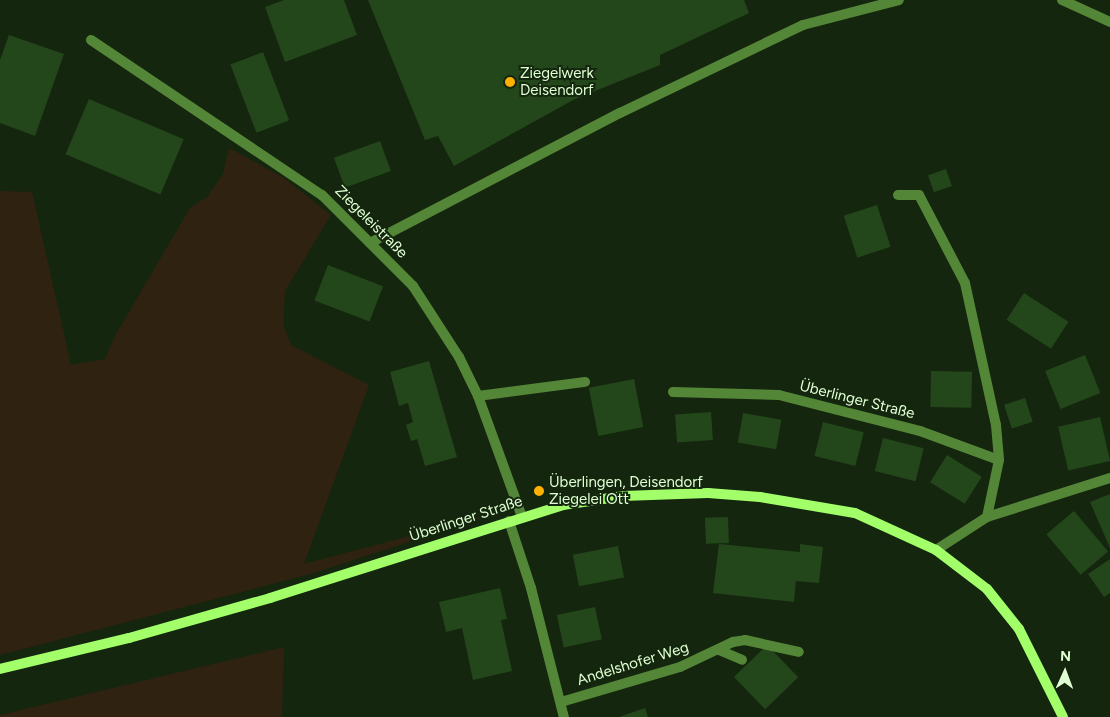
<!DOCTYPE html>
<meta charset="utf-8">
<style>
body{margin:0}
#map{position:relative;width:1110px;height:717px;overflow:hidden;background:#14260e;font-family:Figtree,sans-serif}
div>[style]{position:absolute}
.green>*{inset:0;background:#302211}
.building>*{inset:0;background:#23471a;transform-origin:0 0}
.service>*{height:10px;margin:-5px;padding:0 5px;transform-origin:5px;border-radius:5px;background:#548638}
.minor>*{height:10px;margin:-5px;padding:0 5px;transform-origin:5px;border-radius:5px;background:#548638}
.secondary>*{height:10px;margin:-5px;padding:0 5px;transform-origin:5px;border-radius:5px;background:#a2ff6a}
.dots>*{width:14px;height:14px;translate:-50% -50%;box-sizing:border-box;border:2px solid #14260e;border-radius:50%}
span{translate:-50% -50%;white-space:nowrap;text-align:center;line-height:1.15;-webkit-text-stroke:4px #14260e;paint-order:stroke}
.poi-label{font-size:15px;color:#e0ffd3}
.left{translate:0 -50%;text-align:left}
.street-label{font-size:15px;color:#e0ffd3}
.north{position:absolute;left:1040px;top:647px;width:50px;height:50px;-webkit-text-stroke:4px #14260e;paint-order:stroke;rotate:2deg;font-size:14px;font-weight:700;line-height:20px;text-align:center;color:#e0ffd3}
.north::after{content:'';display:block;margin:auto;width:18px;height:22px;background:#e0ffd3;clip-path:polygon(50% 0,100% 100%,50% 72%,0 100%)}
</style>
<div id="map">
<div class="green">
<div style="clip-path:polygon(229px 148px,284px 178px,331px 215px,285px 291px,283px 324px,291px 345px,369px 385px,304px 564px,500px 512px,314px 573px,0 655px,0 191px,32px 192px,71px 365px,105px 359px,116px 334px,190px 208px,207px 197px,223px 174px)"></div>
<div style="clip-path:polygon(284px 647px,282px 717px,0 717px,0 715px)"></div>
</div>
<div class="building">
<div style="clip-path:polygon(284px 0,344px 0,357px 35px,285px 62px,265px 7px)"></div>
<div style="clip-path:polygon(368px 0,744px 0,749px 13px,660px 55px,660px 65px,575px 99px,454px 166px,438px 136px,425px 140px)"></div>
<div style="clip-path:polygon(9px 35px,64px 54px,35px 136px,0 123px,0 60px)"></div>
<div style="left:263px;top:52px;width:73px;height:35px;rotate:69deg"></div>
<div style="left:89px;top:99px;width:103px;height:60px;rotate:23deg"></div>
<div style="left:380px;top:141px;width:32px;height:49px;rotate:70deg"></div>
<div style="left:946px;top:169px;width:18px;height:19px;rotate:71deg"></div>
<div style="left:877px;top:205px;width:44px;height:35px;rotate:72deg"></div>
<div style="left:328px;top:265px;width:59px;height:38px;rotate:21deg"></div>
<div style="left:1024px;top:293px;width:53px;height:32px;rotate:33deg"></div>
<div style="left:1085px;top:355px;width:41px;height:43px;rotate:68deg"></div>
<div style="clip-path:polygon(429px 361px,457px 457px,425px 466px,417px 439px,411px 441px,406px 425px,413px 422px,408px 403px,399px 406px,390px 372px)"></div>
<div style="left:931px;top:371px;width:41px;height:36px;rotate:1deg"></div>
<div style="left:634px;top:379px;width:49px;height:46px;rotate:79deg"></div>
<div style="left:1025px;top:398px;width:25px;height:22px;rotate:72deg"></div>
<div style="left:711px;top:412px;width:28px;height:36px;rotate:86deg"></div>
<div style="left:743px;top:413px;width:39px;height:30px;rotate:10deg"></div>
<div style="left:1100px;top:417px;width:45px;height:43px;rotate:77deg"></div>
<div style="left:823px;top:422px;width:42px;height:35px;rotate:14deg"></div>
<div style="left:883px;top:438px;width:42px;height:34px;rotate:14deg"></div>
<div style="left:947px;top:455px;width:41px;height:32px;rotate:32deg"></div>
<div style="clip-path:polygon(1110px 494px,1110px 548px,1090px 502px)"></div>
<div style="left:1074px;top:511px;width:53px;height:36px;rotate:50deg"></div>
<div style="left:728px;top:517px;width:26px;height:23px;rotate:88deg"></div>
<div style="clip-path:polygon(719px 544px,800px 552px,800px 544px,823px 547px,819px 583px,796px 581px,794px 602px,713px 593px)"></div>
<div style="left:618px;top:546px;width:32px;height:46px;rotate:79deg"></div>
<div style="clip-path:polygon(1110px 559px,1110px 593px,1104px 597px,1088px 574px)"></div>
<div style="clip-path:polygon(500px 588px,507px 619px,501px 620px,512px 671px,473px 680px,462px 628px,446px 632px,439px 602px)"></div>
<div style="left:595px;top:607px;width:33px;height:39px;rotate:78deg"></div>
<div style="left:767px;top:645px;width:45px;height:46px;rotate:46deg"></div>
<div style="clip-path:polygon(645px 708px,648px 717px,619px 717px)"></div>
</div>
<div class="service">
<div style="left:1062px;top:0;width:53px;rotate:24.6deg"></div>
<div style="left:370px;top:243px;width:282px;rotate:-27.5deg"></div>
<div style="left:620px;top:113px;width:203px;rotate:-25.7deg"></div>
<div style="left:803px;top:25px;width:99px;rotate:-14.6deg"></div>
<div style="left:478px;top:396px;width:108px;rotate:-7.5deg"></div>
<div style="left:719px;top:650px;width:25px;rotate:23deg"></div>
<div style="left:561px;top:702px;width:124px;rotate:-16.4deg"></div>
<div style="left:680px;top:667px;width:59px;rotate:-25.3deg"></div>
<div style="left:733px;top:642px;width:12px;rotate:-9deg"></div>
<div style="left:745px;top:640px;width:55px;rotate:12.5deg"></div>
</div>
<div class="minor">
<div style="left:91px;top:40px;width:278px;rotate:33.9deg"></div>
<div style="left:322px;top:195px;width:129px;rotate:45deg"></div>
<div style="left:413px;top:286px;width:85px;rotate:57.1deg"></div>
<div style="left:459px;top:357px;width:43px;rotate:64deg"></div>
<div style="left:478px;top:396px;width:129px;rotate:70deg"></div>
<div style="left:898px;top:195px;width:21px"></div>
<div style="left:919px;top:195px;width:99px;rotate:62.4deg"></div>
<div style="left:965px;top:283px;width:145px;rotate:77.7deg"></div>
<div style="left:996px;top:425px;width:35px;rotate:85deg"></div>
<div style="left:999px;top:460px;width:58px;rotate:101.9deg"></div>
<div style="left:673px;top:392px;width:106px;rotate:1.6deg"></div>
<div style="left:779px;top:395px;width:146px;rotate:14.3deg"></div>
<div style="left:920px;top:431px;width:84px;rotate:20.2deg"></div>
<div style="left:509px;top:521px;width:71px;rotate:71.8deg"></div>
<div style="left:531px;top:588px;width:133px;rotate:75.7deg"></div>
<div style="left:936px;top:550px;width:61px;rotate:-32.9deg"></div>
<div style="left:987px;top:517px;width:129px;rotate:-17.6deg"></div>
</div>
<div class="secondary">
<div style="left:0;top:669px;width:133px;rotate:-13.5deg"></div>
<div style="left:129px;top:638px;width:147px;rotate:-15.8deg"></div>
<div style="left:270px;top:598px;width:307px;rotate:-17.6deg"></div>
<div style="left:563px;top:505px;width:61px;rotate:-8.5deg"></div>
<div style="left:623px;top:496px;width:85px;rotate:-2deg"></div>
<div style="left:708px;top:493px;width:52px;rotate:4.4deg"></div>
<div style="left:760px;top:497px;width:96px;rotate:9.6deg"></div>
<div style="left:855px;top:513px;width:89px;rotate:24.6deg"></div>
<div style="left:936px;top:550px;width:64px;rotate:37.4deg"></div>
<div style="left:987px;top:589px;width:51px;rotate:51.3deg"></div>
<div style="left:1019px;top:629px;width:98px;rotate:63.4deg"></div>
</div>
<div class="dots">
<div style="left:510px;top:82px;background:#feb100"></div>
<div style="left:539px;top:491px;background:#feb100"></div>
</div>
<div class="poi-label">
<span class="left" style="left:520px;top:82px">Ziegelwerk<br>Deisendorf</span>
<span class="left" style="left:549px;top:491px">Überlingen, Deisendorf<br>Ziegelei Ott</span>
</div>
<div class="street-label">
<span style="left:371px;top:222px;rotate:45deg">Ziegeleistraße</span>
<span style="left:857px;top:400px;rotate:14deg">Überlinger Straße</span>
<span style="left:466px;top:519px;rotate:-18deg">Überlinger Straße</span>
<span style="left:633px;top:664px;rotate:-17deg">Andelshofer Weg</span>
</div>
<div class="north">N</div>
</div>
